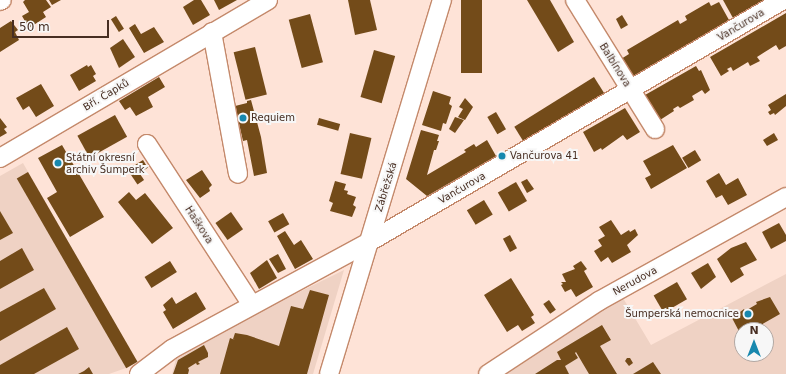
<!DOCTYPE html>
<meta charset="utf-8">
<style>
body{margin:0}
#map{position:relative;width:786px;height:374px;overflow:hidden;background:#fee3d7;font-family:"DejaVu Sans",sans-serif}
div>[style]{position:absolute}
.built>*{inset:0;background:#efd2c4}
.building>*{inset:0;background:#734b19;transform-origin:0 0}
.roads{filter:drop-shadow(1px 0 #c4896b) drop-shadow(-1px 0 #c4896b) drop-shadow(0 1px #c4896b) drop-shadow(0 -1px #c4896b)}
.minor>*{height:18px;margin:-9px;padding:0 9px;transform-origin:9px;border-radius:9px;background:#fff}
.dots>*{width:11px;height:11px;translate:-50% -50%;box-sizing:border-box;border:2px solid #f7f7f7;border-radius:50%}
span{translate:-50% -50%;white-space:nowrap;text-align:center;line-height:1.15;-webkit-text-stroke:4px #f7f7f7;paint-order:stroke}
.street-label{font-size:10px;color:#472e22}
.poi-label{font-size:10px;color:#472e22}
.left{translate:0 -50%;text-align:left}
.right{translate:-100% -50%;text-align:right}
.north{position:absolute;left:734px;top:322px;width:40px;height:40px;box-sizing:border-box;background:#f7f7f7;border:1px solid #b1a7a2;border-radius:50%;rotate:0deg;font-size:11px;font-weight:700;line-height:16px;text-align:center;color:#472e22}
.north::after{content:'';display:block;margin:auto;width:14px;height:18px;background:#1888ae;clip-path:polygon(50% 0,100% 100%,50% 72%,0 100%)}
.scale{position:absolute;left:12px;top:20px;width:97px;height:18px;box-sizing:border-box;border:2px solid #472e22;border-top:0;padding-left:5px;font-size:12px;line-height:14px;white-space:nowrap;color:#472e22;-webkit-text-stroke:3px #f7f7f7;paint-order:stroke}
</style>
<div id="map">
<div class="built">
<div style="clip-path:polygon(23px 163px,137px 362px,126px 368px,109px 374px,0 374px,0 176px)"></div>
<div style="clip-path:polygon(344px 270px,313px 374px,172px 374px,176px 359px,275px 304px)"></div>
<div style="clip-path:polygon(evenodd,786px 274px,786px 374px,500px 374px,623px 298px,651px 345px,786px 274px,742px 330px,766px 330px,766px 354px,742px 354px,742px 330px)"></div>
</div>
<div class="building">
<div style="clip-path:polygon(25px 0,46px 0,51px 7px,43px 12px,46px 17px,29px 28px,22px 16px,29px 12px,23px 2px)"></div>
<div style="clip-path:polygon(49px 0,61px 0,52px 5px)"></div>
<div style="clip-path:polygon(194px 0,201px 0,210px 15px,193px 25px,183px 7px)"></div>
<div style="clip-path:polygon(214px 0,237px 0,219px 10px)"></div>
<div style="clip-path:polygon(348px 0,370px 0,377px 30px,355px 35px)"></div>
<div style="left:461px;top:0;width:21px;height:73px"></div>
<div style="clip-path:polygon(527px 0,550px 0,574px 42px,558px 52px)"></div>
<div style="clip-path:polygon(723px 0,764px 0,733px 18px)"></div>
<div style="clip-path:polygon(709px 2px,711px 6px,719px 2px,729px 20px,633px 76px,621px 59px,629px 54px,627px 50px,678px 20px,680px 24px,687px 20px,685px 16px)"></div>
<div style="clip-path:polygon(786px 13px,786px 46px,779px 50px,776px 45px,757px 57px,760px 61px,750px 66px,748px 62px,733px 71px,731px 67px,727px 69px,729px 71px,721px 76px,710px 57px)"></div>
<div style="left:310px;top:14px;width:50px;height:22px;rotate:75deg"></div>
<div style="clip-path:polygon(622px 15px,628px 25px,621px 29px,616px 19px)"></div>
<div style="left:116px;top:16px;width:15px;height:6px;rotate:58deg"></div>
<div style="clip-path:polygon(11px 21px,18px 30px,15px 32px,19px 40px,0 52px,0 28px)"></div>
<div style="clip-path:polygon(135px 24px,141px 34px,154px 27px,164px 42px,144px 53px,129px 28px)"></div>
<div style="clip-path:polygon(123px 39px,135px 57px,119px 68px,110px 48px)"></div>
<div style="left:255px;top:47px;width:49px;height:22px;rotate:76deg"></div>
<div style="left:374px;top:50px;width:22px;height:49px;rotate:16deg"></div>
<div style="clip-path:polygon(87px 65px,88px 67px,91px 65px,96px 74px,93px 76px,96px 81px,79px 91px,70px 75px)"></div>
<div style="clip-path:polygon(696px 66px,699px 71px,701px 70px,710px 90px,705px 94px,702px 90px,692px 96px,694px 100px,680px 108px,678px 106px,673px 109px,674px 111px,660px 120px,645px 95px)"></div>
<div style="clip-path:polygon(159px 77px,165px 87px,148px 97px,153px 107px,136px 116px,130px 107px,125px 110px,119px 101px)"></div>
<div style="left:594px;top:77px;width:19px;height:94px;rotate:58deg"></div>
<div style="clip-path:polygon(41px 84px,54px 106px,36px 117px,29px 106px,23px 110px,16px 98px)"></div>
<div style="clip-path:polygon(433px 91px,451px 97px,449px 104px,452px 106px,446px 124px,443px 123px,441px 131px,422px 125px)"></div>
<div style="clip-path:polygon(786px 94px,786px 106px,775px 115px,774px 113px,770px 115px,768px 112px,771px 110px,768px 105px)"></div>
<div style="clip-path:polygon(465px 98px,473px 107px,465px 120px,458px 117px,463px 109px,459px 107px)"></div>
<div style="clip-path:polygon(251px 100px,261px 137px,267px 173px,254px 176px,247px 140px,243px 141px,235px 106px,247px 103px,247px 101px)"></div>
<div style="clip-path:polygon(625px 108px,640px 132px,627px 140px,623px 135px,602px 150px,601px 148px,594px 152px,583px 132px)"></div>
<div style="left:496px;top:112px;width:20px;height:10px;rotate:60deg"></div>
<div style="left:115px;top:115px;width:25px;height:43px;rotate:61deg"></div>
<div style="clip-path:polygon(455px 117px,464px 120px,455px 133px,449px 129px)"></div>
<div style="clip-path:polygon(0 118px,7px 127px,4px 129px,7px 133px,0 137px)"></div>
<div style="left:319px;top:118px;width:22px;height:7px;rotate:16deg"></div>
<div style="clip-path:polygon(421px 130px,439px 135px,437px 141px,439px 141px,436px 150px,434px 150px,427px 175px,466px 152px,464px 150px,474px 144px,476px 147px,487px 140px,496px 156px,427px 196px,406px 179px)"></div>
<div style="left:350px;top:133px;width:22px;height:42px;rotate:13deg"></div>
<div style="clip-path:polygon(774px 133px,778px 140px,767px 146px,763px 140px)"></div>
<div style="clip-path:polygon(62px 145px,104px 217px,70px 237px,47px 198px,57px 192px,38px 158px)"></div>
<div style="clip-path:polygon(673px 145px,687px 168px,651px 189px,645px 178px,651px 175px,643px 161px)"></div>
<div style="left:695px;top:150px;width:12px;height:15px;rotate:59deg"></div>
<div style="left:143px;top:160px;width:9px;height:9px;rotate:58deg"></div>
<div style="left:134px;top:165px;width:18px;height:8px;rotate:56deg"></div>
<div style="clip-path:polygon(202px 170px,212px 185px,209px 188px,210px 191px,200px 198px,186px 180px)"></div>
<div style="left:28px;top:172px;width:219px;height:13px;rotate:60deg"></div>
<div style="clip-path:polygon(719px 173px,726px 185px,738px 178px,747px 195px,728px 205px,722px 195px,716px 198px,706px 181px)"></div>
<div style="clip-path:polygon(527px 179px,534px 189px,527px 193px,521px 182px)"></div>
<div style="clip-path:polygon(335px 181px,346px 184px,344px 190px,348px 191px,347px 194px,356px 197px,353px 205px,356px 207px,352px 217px,330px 211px,333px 203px,329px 201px)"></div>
<div style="left:516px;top:182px;width:22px;height:21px;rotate:60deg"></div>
<div style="clip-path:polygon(129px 192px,136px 200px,145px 193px,173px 228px,152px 244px,118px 202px)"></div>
<div style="left:484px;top:200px;width:17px;height:20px;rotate:59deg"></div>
<div style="clip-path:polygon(0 211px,13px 233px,0 240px)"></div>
<div style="left:231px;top:212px;width:21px;height:19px;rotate:55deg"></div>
<div style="left:283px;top:213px;width:13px;height:17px;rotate:61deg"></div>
<div style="clip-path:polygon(611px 220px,621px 235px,629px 230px,630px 232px,635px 229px,638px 235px,627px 245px,631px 252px,612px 263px,608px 257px,601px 262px,594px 251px,602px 246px,598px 240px,605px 236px,599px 227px)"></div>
<div style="clip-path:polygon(779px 223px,786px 235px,786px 241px,771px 249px,762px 232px)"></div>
<div style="clip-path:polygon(285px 231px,294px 245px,301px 240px,313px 259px,295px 269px,277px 236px)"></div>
<div style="left:510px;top:235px;width:15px;height:8px;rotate:62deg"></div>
<div style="clip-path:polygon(746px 242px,757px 260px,740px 268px,744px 275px,731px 283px,717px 259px,731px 248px)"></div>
<div style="clip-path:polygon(22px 248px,34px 270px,0 289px,0 261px)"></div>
<div style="clip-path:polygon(278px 254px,286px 269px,278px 273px,269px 259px)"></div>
<div style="clip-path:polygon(267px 260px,277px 278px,259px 289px,250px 273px)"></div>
<div style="left:170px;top:261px;width:13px;height:30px;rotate:58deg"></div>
<div style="clip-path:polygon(581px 261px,587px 269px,584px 271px,593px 287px,576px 297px,571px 289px,565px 292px,561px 285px,563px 284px,561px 282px,566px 282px,562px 274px,575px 269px,573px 266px)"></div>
<div style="clip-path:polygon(708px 263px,716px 277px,701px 289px,691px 273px)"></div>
<div style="clip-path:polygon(511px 278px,534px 315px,531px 317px,535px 323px,522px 331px,518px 325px,507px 332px,484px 295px)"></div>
<div style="left:677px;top:282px;width:20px;height:27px;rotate:60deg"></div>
<div style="clip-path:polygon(44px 288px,56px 309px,0 341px,0 312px)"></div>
<div style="clip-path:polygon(310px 290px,329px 295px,307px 374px,220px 374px,230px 338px,235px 340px,233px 339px,235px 333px,247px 335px,279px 346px,291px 306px,303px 309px)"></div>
<div style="clip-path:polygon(196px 292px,206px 309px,173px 329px,163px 312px,166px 310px,163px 305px,172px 297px,176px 304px)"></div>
<div style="clip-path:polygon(770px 297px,780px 314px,752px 330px,742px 330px,742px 337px,732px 318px,744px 309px,745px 311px,757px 304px,756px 302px)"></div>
<div style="left:549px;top:300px;width:12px;height:7px;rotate:55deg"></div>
<div style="clip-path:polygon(602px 325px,611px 340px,600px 346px,617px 374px,589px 374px,576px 352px,575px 353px,578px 358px,565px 366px,569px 374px,535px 374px,557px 360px,561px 360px,557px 352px)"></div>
<div style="clip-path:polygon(67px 327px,79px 349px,34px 374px,0 374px,0 365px)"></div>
<div style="clip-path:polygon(204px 345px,208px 353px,208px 357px,198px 362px,200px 364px,197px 365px,196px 363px,188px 368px,189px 370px,188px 374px,173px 374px,178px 360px)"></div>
<div style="clip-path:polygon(627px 358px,630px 358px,633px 363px,629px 366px,625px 361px)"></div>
<div style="clip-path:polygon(653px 362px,661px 374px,633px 374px)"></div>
<div style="clip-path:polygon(89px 367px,93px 374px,78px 374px,84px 371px)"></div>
</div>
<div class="roads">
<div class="minor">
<div style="left:575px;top:0;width:152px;rotate:58.2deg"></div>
<div style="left:0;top:1px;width:2px;rotate:-27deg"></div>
<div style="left:212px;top:32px;width:144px;rotate:79.6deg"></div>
<div style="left:147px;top:144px;width:192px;rotate:56.9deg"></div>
<div style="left:0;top:158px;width:311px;rotate:-30.5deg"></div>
<div style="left:139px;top:374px;width:41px;rotate:-37.1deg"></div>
<div style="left:172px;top:349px;width:224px;rotate:-28.5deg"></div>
<div style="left:369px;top:242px;width:480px;rotate:-30.3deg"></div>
<div style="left:329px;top:374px;width:391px;rotate:-73.2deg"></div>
<div style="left:488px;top:374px;width:133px;rotate:-33.3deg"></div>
<div style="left:599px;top:301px;width:214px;rotate:-29.1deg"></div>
</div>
</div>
<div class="dots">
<div style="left:243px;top:118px;background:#1888ae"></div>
<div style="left:502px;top:156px;background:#1888ae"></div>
<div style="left:58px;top:163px;background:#1888ae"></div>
<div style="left:748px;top:314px;background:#1888ae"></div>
</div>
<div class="street-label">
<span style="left:741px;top:25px;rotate:-31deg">Vančurova</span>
<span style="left:615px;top:65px;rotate:58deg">Balbínova</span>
<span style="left:106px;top:95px;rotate:-31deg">Bří. Čapků</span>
<span style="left:386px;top:187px;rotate:-73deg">Zábřežská</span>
<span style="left:462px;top:188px;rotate:-30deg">Vančurova</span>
<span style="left:199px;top:225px;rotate:57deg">Haškova</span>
<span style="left:635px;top:281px;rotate:-29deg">Nerudova</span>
</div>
<div class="poi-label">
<span class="left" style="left:251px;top:118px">Requiem</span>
<span class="left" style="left:510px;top:156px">Vančurova 41</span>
<span class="left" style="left:66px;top:163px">Státní okresní<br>archiv Šumperk</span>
<span class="right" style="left:739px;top:314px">Šumperská nemocnice</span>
</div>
<div class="north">N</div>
<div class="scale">50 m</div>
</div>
